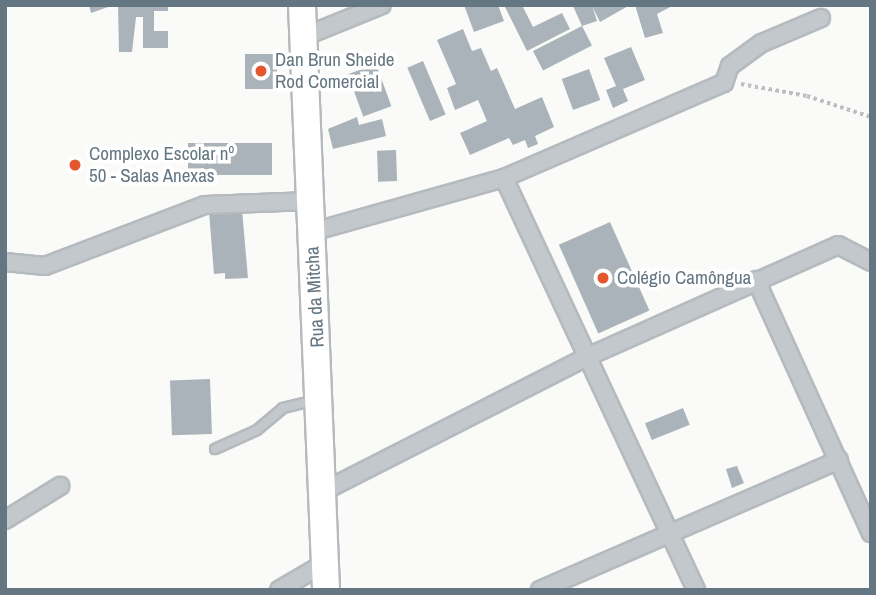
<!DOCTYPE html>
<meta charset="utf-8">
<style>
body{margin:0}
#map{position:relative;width:876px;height:595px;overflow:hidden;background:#fafaf8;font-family:"Archivo Narrow",sans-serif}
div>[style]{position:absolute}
.building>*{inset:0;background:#aab3b9;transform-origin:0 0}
.path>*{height:3.5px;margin-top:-1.75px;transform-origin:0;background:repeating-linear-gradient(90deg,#bbbfc2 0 3.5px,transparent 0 7px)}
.roads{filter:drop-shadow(2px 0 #b5babe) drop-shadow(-2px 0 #b5babe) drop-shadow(0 2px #b5babe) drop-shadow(0 -2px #b5babe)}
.service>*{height:8px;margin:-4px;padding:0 4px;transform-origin:4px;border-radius:4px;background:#c3c8cc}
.minor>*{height:16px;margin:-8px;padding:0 8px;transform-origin:8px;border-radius:8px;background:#c3c8cc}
.primary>*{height:26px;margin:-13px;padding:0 13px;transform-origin:13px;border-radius:13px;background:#fff}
.dots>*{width:19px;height:19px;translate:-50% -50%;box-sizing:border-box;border:4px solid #fff;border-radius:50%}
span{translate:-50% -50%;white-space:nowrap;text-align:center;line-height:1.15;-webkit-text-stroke:7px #fff;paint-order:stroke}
.poi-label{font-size:19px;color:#657683}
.left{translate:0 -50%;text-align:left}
.street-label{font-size:19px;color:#657683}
.frame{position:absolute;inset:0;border:7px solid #657683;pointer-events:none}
</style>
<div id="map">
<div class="building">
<div style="clip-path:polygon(89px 5px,111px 5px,111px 6px,91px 13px)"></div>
<div style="clip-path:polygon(118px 5px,168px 5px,168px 11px,154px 11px,154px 31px,168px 31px,168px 48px,143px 48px,143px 17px,136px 17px,132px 52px,119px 52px)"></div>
<div style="clip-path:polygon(464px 5px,498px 5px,504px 21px,474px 32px)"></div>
<div style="clip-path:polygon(504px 5px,522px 5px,533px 27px,562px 13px,570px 29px,527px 51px)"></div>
<div style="clip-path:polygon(592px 5px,597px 21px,582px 26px,573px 6px)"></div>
<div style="clip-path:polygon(630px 5px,600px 22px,592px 6px,594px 5px)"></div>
<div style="clip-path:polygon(635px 5px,674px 5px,657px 14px,663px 33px,645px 38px)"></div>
<div style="left:582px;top:26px;width:22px;height:55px;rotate:63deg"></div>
<div style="clip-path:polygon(463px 29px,472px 51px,481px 48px,491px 71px,497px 68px,515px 109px,542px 97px,554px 127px,535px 136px,538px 144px,528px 148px,525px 140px,513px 145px,509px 138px,470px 155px,460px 133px,487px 121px,478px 100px,455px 110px,447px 88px,470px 78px,456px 84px,437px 40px)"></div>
<div style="clip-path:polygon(631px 47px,645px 80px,623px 89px,628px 101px,613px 108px,606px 90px,616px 86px,604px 58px)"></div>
<div style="left:245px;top:54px;width:32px;height:35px"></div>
<div style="left:423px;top:61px;width:58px;height:17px;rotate:67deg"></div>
<div style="left:376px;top:64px;width:45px;height:30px;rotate:70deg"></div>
<div style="left:589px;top:69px;width:33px;height:29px;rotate:70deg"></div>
<div style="clip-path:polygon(357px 117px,359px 125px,382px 119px,386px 136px,333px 149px,328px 129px)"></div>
<div style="left:272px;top:143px;width:32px;height:84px;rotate:90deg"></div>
<div style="left:396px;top:150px;width:31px;height:19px;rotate:88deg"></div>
<div style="clip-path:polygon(242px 210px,248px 278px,225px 279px,225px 273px,214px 274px,209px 212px)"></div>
<div style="left:610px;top:222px;width:97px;height:56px;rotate:66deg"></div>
<div style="left:210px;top:379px;width:55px;height:40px;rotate:88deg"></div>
<div style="left:683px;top:408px;width:18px;height:41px;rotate:68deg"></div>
<div style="clip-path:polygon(737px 466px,744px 483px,732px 488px,726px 469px)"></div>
</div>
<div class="path">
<div style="left:741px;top:84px;width:67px;rotate:10.3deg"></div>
<div style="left:807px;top:96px;width:67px;rotate:18.2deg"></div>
</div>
<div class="roads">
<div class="service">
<div style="left:215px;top:449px;width:46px;rotate:-24.3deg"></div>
<div style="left:257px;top:430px;width:34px;rotate:-40deg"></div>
<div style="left:283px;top:408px;width:32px;rotate:-14deg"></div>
</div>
<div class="minor">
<div style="left:303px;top:37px;width:85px;rotate:-22.1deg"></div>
<div style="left:504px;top:178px;width:455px;rotate:65deg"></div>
<div style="left:312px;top:232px;width:199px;rotate:-15.7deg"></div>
<div style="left:504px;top:178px;width:240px;rotate:-23.4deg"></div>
<div style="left:724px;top:83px;width:18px;rotate:-71deg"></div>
<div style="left:730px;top:66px;width:39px;rotate:-36deg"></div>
<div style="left:762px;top:43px;width:64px;rotate:-23deg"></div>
<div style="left:5px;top:262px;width:40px;rotate:5.7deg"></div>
<div style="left:45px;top:266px;width:171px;rotate:-20.9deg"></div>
<div style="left:205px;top:205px;width:105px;rotate:-2.2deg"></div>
<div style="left:756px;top:280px;width:278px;rotate:65.6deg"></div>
<div style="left:324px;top:491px;width:295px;rotate:-27deg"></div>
<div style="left:587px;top:357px;width:275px;rotate:-24deg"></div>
<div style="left:838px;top:245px;width:37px;rotate:27deg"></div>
<div style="left:5px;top:520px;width:65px;rotate:-31.7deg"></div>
<div style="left:279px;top:590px;width:53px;rotate:-30.4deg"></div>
<div style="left:540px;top:590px;width:326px;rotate:-23.5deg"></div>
</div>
<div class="primary">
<div style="left:302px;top:5px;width:585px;rotate:87.65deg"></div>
</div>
</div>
<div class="dots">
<div style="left:261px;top:71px;background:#e4572e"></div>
<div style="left:75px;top:165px;background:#e4572e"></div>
<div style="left:603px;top:278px;background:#e4572e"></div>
</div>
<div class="poi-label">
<span class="left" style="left:275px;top:71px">Dan Brun Sheide<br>Rod Comercial</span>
<span class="left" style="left:89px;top:165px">Complexo Escolar nº<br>50 - Salas Anexas</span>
<span class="left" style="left:617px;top:278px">Colégio Camôngua</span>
</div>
<div class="street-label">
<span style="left:315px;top:297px;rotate:-93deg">Rua da Mitcha</span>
</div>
<div class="frame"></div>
</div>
